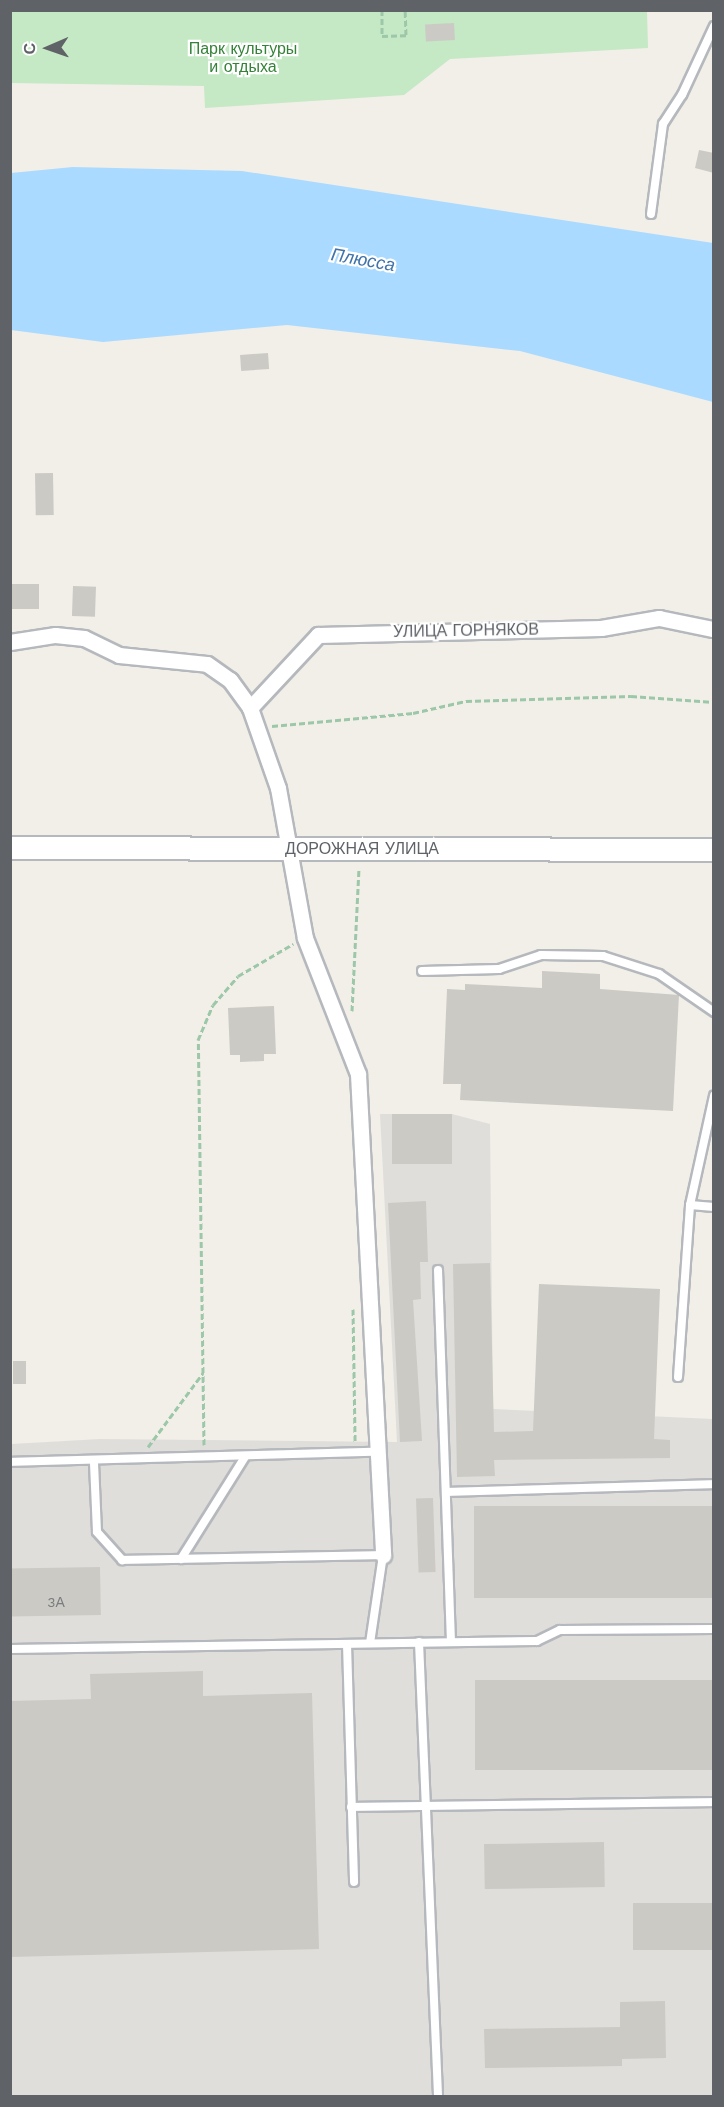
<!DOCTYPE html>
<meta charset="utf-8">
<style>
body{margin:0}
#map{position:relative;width:724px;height:2107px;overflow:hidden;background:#f1efe8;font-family:"Work Sans",sans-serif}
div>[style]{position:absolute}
.industrial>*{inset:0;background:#e0deda}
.green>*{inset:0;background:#c5e8c5}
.water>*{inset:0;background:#aadaff}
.building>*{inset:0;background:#cccac5;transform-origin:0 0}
.path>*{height:3px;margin-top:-1.5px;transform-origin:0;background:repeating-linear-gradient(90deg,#9cc7a9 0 6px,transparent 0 9px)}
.roads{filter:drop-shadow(2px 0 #b5b8bc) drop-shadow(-2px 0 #b5b8bc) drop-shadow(0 2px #b5b8bc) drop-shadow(0 -2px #b5b8bc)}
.lane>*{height:8px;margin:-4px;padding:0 4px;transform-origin:4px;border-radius:4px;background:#fff}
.street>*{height:15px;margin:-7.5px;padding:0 7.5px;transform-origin:7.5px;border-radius:7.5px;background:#fff}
.secondary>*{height:22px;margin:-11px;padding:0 11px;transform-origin:11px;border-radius:11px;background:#fff}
span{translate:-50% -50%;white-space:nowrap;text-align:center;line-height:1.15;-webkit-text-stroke:4.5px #fff;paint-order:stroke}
.number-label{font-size:14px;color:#7a7d7f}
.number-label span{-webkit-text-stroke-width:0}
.park-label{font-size:16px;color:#348238}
.street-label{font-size:16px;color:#5f6368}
.water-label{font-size:18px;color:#4174aa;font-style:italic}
.frame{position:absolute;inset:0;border:12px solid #5f6368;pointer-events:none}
.north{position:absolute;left:18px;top:18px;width:60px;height:60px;-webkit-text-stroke:4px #fff;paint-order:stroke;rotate:268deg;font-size:16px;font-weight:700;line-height:24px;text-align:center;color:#5f6368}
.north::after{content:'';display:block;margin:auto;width:21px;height:27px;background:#5f6368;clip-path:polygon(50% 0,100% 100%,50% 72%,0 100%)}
</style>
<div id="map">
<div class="industrial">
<div style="clip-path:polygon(380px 1114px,452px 1114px,490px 1124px,493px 1409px,713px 1419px,713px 2096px,11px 2096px,11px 1444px,100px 1439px,397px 1442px)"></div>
</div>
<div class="green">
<div style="clip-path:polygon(11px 11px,647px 11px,648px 48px,450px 59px,404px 95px,205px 108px,204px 86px,11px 83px)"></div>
</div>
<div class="water">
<div style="clip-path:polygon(73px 167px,242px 171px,713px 243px,713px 402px,520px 351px,287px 325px,103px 342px,11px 330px,11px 173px)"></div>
</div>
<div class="building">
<div style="left:454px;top:23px;width:17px;height:29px;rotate:87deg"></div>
<div style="clip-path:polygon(699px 150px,714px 153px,714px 173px,695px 168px)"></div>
<div style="left:268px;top:353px;width:16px;height:28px;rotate:86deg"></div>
<div style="left:53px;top:473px;width:42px;height:18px;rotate:89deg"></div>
<div style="left:11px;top:584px;width:28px;height:25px"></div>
<div style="left:73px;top:586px;width:23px;height:30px;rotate:2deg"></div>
<div style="clip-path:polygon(542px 971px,600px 974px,600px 989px,679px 995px,673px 1111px,460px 1100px,461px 1084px,443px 1084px,447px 989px,465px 990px,465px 984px,542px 988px)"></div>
<div style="clip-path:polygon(274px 1006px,276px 1054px,264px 1054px,264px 1061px,240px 1062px,240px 1055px,230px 1055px,228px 1008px)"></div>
<div style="left:392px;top:1114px;width:60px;height:50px"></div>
<div style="clip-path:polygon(426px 1201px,428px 1262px,420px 1262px,421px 1299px,413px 1300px,422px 1441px,400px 1442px,388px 1203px)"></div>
<div style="clip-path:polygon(490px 1263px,494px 1432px,533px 1431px,539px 1284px,660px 1289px,654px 1439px,670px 1440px,670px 1458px,494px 1460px,495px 1476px,457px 1477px,453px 1264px)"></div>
<div style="left:13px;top:1361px;width:13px;height:23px"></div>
<div style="left:433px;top:1498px;width:74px;height:17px;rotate:88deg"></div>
<div style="left:714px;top:1506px;width:92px;height:240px;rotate:90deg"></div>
<div style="left:100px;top:1567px;width:48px;height:90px;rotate:89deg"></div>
<div style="clip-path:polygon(203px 1671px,203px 1696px,312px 1693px,319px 1949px,10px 1957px,10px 1701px,91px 1699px,90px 1674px)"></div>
<div style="left:714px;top:1680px;width:90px;height:239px;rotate:90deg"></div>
<div style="left:604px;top:1842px;width:45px;height:120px;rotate:89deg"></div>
<div style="left:714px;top:1903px;width:47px;height:81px;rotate:90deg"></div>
<div style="clip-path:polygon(665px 2001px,666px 2058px,622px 2059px,622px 2066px,485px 2068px,484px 2029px,620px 2027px,620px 2002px)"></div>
</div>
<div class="path">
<div style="left:382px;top:10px;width:26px;rotate:90deg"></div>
<div style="left:382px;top:36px;width:24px;rotate:-2deg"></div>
<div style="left:406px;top:35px;width:25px;rotate:-92deg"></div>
<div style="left:272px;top:726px;width:142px;rotate:-5.3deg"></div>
<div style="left:413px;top:713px;width:54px;rotate:-12.8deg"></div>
<div style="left:466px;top:701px;width:165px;rotate:-1.7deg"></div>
<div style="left:631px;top:696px;width:83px;rotate:4.1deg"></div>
<div style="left:352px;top:1011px;width:143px;rotate:-87.2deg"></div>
<div style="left:353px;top:1309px;width:134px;rotate:89.1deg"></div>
<div style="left:204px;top:1445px;width:405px;rotate:-90.8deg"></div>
<div style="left:198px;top:1040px;width:38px;rotate:-67deg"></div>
<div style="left:213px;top:1005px;width:38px;rotate:-49deg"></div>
<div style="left:238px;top:976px;width:64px;rotate:-30.2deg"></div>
<div style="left:148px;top:1447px;width:92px;rotate:-53.4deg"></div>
</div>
<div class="roads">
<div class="lane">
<div style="left:651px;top:214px;width:91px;rotate:-82.4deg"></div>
<div style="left:663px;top:124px;width:35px;rotate:-57deg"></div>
<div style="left:682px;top:95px;width:76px;rotate:-65.1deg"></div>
<div style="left:422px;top:971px;width:77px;rotate:-1.5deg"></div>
<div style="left:499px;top:969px;width:44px;rotate:-18.4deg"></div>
<div style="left:541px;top:955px;width:62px;rotate:0.9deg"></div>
<div style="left:603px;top:956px;width:59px;rotate:17.8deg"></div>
<div style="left:659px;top:974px;width:67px;rotate:34.6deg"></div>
<div style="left:690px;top:1205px;width:24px;rotate:5deg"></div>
<div style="left:438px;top:1270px;width:372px;rotate:88deg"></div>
<div style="left:678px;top:1377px;width:172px;rotate:-86deg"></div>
<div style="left:690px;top:1205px;width:112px;rotate:-77.6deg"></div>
<div style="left:10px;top:1462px;width:368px;rotate:-1.6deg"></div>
<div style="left:94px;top:1463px;width:69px;rotate:87.5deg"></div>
<div style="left:97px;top:1532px;width:38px;rotate:48deg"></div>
<div style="left:122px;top:1560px;width:261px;rotate:-1.1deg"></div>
<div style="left:383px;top:1555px;width:89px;rotate:98.4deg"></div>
<div style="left:449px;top:1492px;width:265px;rotate:-1.7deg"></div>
<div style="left:181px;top:1559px;width:120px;rotate:-57.9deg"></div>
<div style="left:419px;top:1642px;width:454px;rotate:87.6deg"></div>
<div style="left:347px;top:1644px;width:238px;rotate:88.3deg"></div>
<div style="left:10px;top:1649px;width:527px;rotate:-0.87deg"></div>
<div style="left:537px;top:1641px;width:25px;rotate:-26deg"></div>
<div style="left:560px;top:1630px;width:154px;rotate:-0.4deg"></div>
<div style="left:351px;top:1807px;width:363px;rotate:-0.8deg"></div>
</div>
<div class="street">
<div style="left:10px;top:642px;width:46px;rotate:-8.8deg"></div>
<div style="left:55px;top:635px;width:29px;rotate:6deg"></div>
<div style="left:84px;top:638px;width:39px;rotate:26deg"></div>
<div style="left:119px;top:655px;width:88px;rotate:5.8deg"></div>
<div style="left:207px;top:664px;width:28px;rotate:35deg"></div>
<div style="left:230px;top:680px;width:34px;rotate:54deg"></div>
<div style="left:250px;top:708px;width:85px;rotate:70.7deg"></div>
<div style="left:278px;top:788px;width:152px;rotate:79.8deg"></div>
<div style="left:305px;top:938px;width:146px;rotate:68.7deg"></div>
<div style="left:358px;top:1074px;width:482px;rotate:87deg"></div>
<div style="left:250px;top:708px;width:100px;rotate:-47deg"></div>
<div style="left:318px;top:635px;width:283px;rotate:-1.4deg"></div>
<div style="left:601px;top:628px;width:59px;rotate:-9.8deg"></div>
<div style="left:659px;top:618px;width:54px;rotate:11.7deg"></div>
</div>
<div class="secondary">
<div style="left:10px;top:848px;width:704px;rotate:0.16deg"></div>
</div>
</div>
<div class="number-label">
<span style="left:56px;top:1602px">3А</span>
</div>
<div class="park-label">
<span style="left:243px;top:58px">Парк культуры<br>и отдыха</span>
</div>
<div class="street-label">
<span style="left:466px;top:631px;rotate:-1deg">УЛИЦА ГОРНЯКОВ</span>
<span style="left:362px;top:849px">ДОРОЖНАЯ УЛИЦА</span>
</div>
<div class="water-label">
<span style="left:363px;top:260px;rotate:10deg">Плюсса</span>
</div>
<div class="frame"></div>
<div class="north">С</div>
</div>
